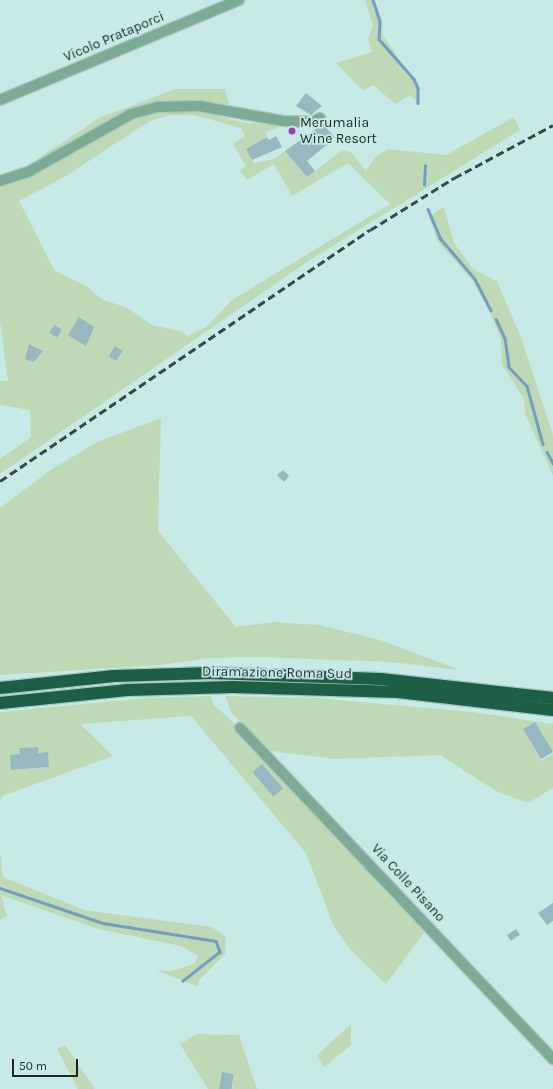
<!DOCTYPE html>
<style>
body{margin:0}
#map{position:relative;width:553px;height:1089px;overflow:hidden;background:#c7eae7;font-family:Karla,sans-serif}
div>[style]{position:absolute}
.green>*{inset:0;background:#bfd9b6}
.stream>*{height:2.5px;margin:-1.25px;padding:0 1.25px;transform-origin:1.25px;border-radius:1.25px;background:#729ec2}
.building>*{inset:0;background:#98b7c0;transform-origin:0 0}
.roads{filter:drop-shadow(1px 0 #a8c7c5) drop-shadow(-1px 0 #a8c7c5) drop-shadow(0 1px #a8c7c5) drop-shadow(0 -1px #a8c7c5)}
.street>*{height:10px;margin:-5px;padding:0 5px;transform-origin:5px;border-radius:5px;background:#7caa94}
.highway>*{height:12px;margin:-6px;padding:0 6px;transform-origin:6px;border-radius:6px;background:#1d5f46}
.rail>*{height:2.5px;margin-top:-1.25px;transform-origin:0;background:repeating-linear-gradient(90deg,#394948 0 8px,transparent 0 12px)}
.dots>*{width:11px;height:11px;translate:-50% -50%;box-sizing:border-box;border:2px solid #c7eae7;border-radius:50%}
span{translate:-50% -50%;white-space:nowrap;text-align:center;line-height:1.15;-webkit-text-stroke:3.5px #c7eae7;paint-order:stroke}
.street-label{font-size:14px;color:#1c2928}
.poi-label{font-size:14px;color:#1c2928}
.left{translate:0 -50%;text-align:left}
.scale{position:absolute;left:12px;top:1059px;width:66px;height:18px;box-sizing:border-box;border:2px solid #1c2928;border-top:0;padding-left:5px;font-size:12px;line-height:14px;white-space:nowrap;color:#1c2928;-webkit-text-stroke:3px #c7eae7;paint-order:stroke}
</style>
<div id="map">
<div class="green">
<div style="clip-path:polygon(365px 0,375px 0,382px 20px,383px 35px,418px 88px,418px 103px,410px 95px,396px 104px,373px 85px,363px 91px,336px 63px,372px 52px,368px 39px,373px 26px)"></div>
<div style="clip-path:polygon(175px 89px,225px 89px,230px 107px,166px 102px,12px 176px,99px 118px)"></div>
<div style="clip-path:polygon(evenodd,191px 109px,245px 123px,280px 124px,278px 128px,265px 132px,267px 137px,246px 149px,254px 163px,274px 159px,285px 151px,307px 177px,343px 150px,352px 153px,366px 171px,375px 157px,388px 149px,446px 155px,514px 117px,520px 130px,307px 262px,0 474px,0 459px,31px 437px,30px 410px,0 405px,0 381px,8px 381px,0 321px,0 188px,140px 114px,191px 109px,170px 115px,194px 115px,241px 128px,245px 136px,233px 144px,246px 166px,240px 170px,247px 180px,274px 164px,292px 196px,348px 163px,390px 204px,232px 300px,206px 327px,187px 336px,180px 331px,152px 325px,126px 307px,103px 300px,86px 286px,55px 271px,19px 201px,66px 176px,148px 122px,170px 115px,191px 109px,30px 344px,42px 351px,34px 362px,25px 359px,30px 344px)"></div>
<div style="clip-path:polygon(444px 207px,454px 243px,473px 269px,497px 281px,522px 340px,553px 435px,553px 475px,525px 414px,524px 399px,502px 365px,501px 339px,491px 315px,472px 280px,438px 242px,429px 216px)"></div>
<div style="clip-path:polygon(161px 418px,158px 531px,236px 627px,273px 622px,319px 625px,380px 640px,460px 670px,390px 662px,259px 657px,208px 658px,161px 665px,0 675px,0 508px,52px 469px,97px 442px)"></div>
<div style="clip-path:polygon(evenodd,211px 696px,213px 704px,243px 731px,426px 930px,386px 984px,350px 949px,334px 927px,306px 853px,191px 716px,80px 724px,113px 756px,2px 796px,0 800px,0 712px,145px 698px,211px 696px,37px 747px,38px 753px,48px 752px,49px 767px,11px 770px,10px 755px,20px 754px,19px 748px,37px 747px,211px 696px,262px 764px,282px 788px,273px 797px,252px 773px,262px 764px)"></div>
<div style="clip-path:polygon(225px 696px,317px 698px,473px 712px,553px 724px,553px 752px,535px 723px,523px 730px,541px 761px,553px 754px,553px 788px,528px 803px,496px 791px,440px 755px,335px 759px,271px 751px,232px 714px)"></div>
<div style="clip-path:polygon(0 850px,3px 877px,84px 910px,212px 927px,226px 937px,225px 954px,199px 980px,198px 987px,156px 970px,172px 971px,194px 964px,198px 956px,181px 946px,98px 929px,1px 895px,7px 916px,0 920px)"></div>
<div style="clip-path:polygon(351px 1024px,351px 1045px,324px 1067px,317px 1055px)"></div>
<div style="clip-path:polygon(197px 1034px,239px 1035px,257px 1089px,232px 1089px,234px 1074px,222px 1072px,220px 1089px,208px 1089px,180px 1044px)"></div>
<div style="clip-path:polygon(65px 1045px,95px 1089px,78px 1089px,57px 1049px)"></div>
</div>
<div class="stream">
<div style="left:373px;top:0;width:22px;rotate:72deg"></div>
<div style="left:380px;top:21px;width:18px;rotate:93deg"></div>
<div style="left:379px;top:39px;width:53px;rotate:48.8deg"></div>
<div style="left:414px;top:79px;width:10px;rotate:66deg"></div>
<div style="left:418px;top:88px;width:15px;rotate:90deg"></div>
<div style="left:424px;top:185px;width:19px;rotate:-87deg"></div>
<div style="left:428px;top:209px;width:33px;rotate:67deg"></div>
<div style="left:441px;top:239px;width:52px;rotate:49.6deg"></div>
<div style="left:475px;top:279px;width:35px;rotate:63deg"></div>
<div style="left:496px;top:319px;width:21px;rotate:65deg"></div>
<div style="left:505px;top:338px;width:29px;rotate:82deg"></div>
<div style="left:509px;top:367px;width:26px;rotate:47deg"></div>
<div style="left:527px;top:386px;width:60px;rotate:74.6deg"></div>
<div style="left:547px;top:452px;width:13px;rotate:61deg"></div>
<div style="left:0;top:888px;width:109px;rotate:18.8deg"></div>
<div style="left:103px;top:923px;width:114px;rotate:9.1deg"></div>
<div style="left:216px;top:941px;width:12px;rotate:70deg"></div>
<div style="left:220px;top:952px;width:47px;rotate:141.9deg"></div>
</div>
<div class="building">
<div style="clip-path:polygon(306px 93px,322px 106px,311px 115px,296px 106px)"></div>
<div style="clip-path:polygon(323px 124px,335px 138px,307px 161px,315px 171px,307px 177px,285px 151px)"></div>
<div style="clip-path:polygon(276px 136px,282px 147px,252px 160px,246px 149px,267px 137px,269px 140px)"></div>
<div style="clip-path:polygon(79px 317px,94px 327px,86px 346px,68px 335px)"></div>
<div style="left:54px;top:325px;width:9px;height:9px;rotate:32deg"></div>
<div style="clip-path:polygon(29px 344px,43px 351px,34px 362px,25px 359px)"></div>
<div style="left:115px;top:346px;width:9px;height:12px;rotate:32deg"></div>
<div style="clip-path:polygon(283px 470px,289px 476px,284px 482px,277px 475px)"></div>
<div style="left:535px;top:722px;width:35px;height:14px;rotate:59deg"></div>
<div style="clip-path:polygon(38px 747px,38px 753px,48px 752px,49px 767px,11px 770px,10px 755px,20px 754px,19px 748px)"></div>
<div style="left:262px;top:764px;width:32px;height:13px;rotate:49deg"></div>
<div style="clip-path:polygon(553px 903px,553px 921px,547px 925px,538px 913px)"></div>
<div style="left:516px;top:929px;width:7px;height:11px;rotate:56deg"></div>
<div style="left:222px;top:1072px;width:12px;height:17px;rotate:9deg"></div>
</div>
<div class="roads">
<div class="street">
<div style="left:0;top:100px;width:259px;rotate:-22.7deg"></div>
<div style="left:0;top:181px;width:32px;rotate:-18deg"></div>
<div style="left:30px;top:171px;width:116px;rotate:-29.4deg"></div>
<div style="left:131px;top:114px;width:28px;rotate:-15deg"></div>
<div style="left:158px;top:107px;width:41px;rotate:-1.4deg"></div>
<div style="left:199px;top:106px;width:85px;rotate:10.1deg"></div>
<div style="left:283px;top:121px;width:30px;rotate:2deg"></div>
<div style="left:313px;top:122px;width:8px;rotate:-30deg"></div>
<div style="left:240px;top:728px;width:456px;rotate:46.6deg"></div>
</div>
<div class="highway">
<div style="left:0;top:688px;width:115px;rotate:-6deg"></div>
<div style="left:114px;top:676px;width:97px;rotate:-1.8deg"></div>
<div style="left:211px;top:673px;width:170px;rotate:2deg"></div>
<div style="left:381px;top:679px;width:173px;rotate:6.3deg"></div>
<div style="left:0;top:703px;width:128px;rotate:-5.8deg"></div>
<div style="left:127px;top:690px;width:106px;rotate:-1.6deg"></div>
<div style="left:233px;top:687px;width:165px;rotate:1.7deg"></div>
<div style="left:398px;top:692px;width:156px;rotate:6.6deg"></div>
</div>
</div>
<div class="rail">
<div style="left:0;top:481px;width:447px;rotate:-34.2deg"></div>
<div style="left:370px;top:230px;width:99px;rotate:-31.8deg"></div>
<div style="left:454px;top:178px;width:112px;rotate:-28.2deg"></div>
</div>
<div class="dots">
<div style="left:292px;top:131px;background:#9e40a9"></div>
</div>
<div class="street-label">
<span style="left:114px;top:37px;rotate:-23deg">Vicolo Prataporci</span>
<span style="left:277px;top:673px;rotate:1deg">Diramazione Roma Sud</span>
<span style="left:408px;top:883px;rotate:47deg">Via Colle Pisano</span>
</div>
<div class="poi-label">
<span class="left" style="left:300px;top:131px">Merumalia<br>Wine Resort</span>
</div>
<div class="scale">50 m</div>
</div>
